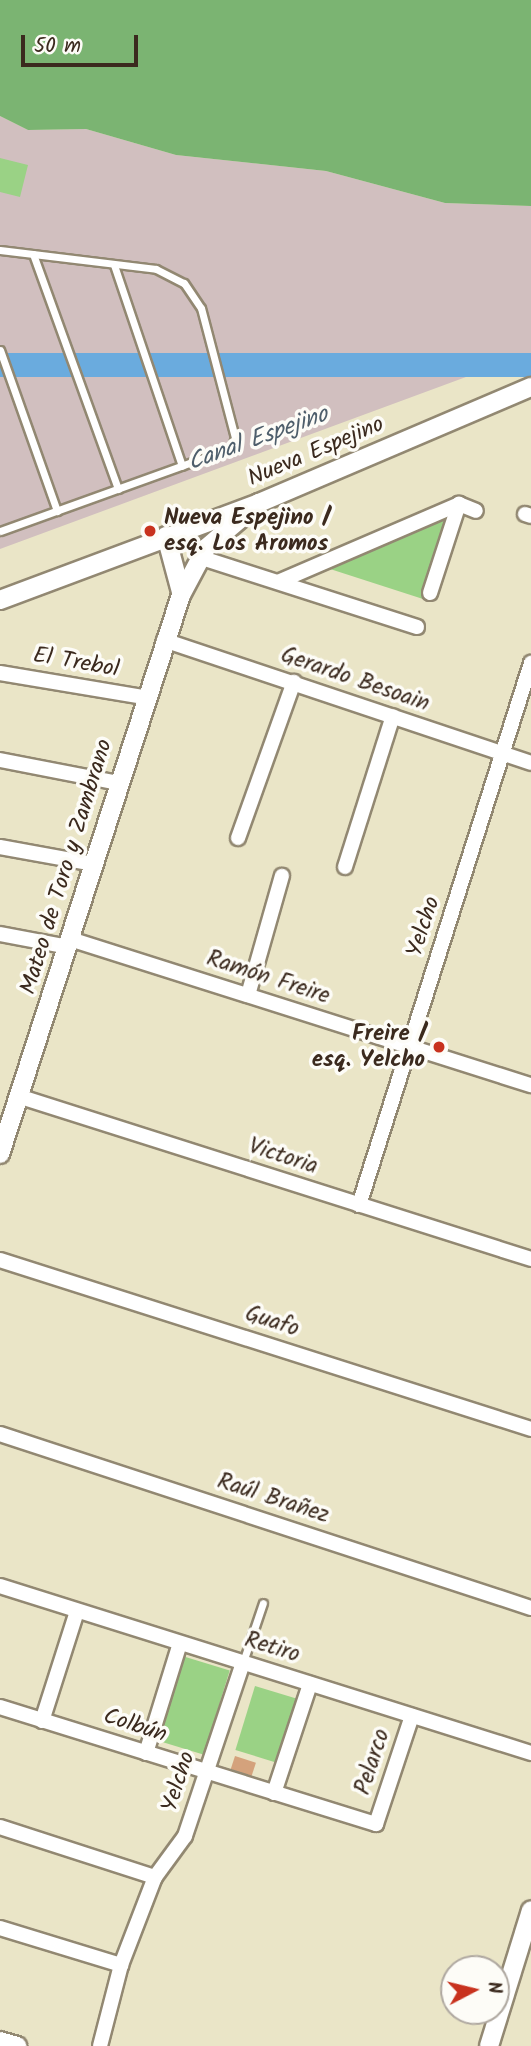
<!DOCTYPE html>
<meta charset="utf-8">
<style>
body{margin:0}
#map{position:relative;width:531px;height:2046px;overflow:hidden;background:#eae5c7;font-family:Kalam,sans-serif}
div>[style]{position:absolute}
.industrial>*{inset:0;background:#d1bfbf}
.green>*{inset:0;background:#9ad285;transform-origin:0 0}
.forest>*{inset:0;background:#7bb472}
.water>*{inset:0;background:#6aabde;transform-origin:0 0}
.building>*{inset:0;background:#d4a27c;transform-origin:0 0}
.roads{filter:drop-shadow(2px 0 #928872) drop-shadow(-2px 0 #928872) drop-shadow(0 2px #928872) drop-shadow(0 -2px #928872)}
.service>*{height:7px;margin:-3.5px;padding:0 3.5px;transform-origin:3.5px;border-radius:3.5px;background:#fff}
.minor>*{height:14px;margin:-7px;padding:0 7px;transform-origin:7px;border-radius:7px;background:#fff}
.tertiary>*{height:18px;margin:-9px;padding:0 9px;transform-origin:9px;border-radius:9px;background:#fff}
.dots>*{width:19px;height:19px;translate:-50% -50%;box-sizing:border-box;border:4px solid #fdfcf7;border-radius:50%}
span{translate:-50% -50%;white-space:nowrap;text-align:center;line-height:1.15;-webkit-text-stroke:7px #fdfcf7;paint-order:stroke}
.street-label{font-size:23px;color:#3b2a1e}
.poi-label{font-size:23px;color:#3b2a1e;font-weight:700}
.left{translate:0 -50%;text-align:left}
.right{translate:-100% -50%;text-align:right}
.water-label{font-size:24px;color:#4e5e6b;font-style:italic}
.north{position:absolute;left:440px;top:1955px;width:70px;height:70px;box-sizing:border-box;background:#fdfcf7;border:2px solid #afa8a0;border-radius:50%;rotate:83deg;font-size:19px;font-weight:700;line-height:28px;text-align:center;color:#3b2a1e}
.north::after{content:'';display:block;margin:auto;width:24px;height:32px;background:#c8321e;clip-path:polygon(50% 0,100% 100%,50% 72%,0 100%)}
.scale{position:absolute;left:21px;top:35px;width:117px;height:32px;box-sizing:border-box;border:4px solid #3b2a1e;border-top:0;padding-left:9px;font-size:21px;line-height:24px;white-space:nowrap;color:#3b2a1e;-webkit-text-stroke:5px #fdfcf7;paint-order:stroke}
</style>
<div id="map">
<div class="industrial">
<div style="clip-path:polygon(0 116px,28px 130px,86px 129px,176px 155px,326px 171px,445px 203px,531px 206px,531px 353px,0 549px)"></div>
</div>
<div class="green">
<div style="clip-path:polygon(0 158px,28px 165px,20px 197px,0 192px)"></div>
<div style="clip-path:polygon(440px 517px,446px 524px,423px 599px,327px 568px)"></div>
<div style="left:179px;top:1655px;width:53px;height:88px;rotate:17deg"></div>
<div style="left:255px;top:1686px;width:44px;height:67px;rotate:17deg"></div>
</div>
<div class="forest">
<div style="clip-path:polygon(0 0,531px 0,531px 206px,445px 203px,326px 171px,176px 155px,86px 129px,28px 130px,0 116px)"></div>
</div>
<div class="water">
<div style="left:531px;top:353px;width:24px;height:566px;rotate:90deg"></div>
</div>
<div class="building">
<div style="left:235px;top:1756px;width:22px;height:14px;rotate:18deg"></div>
</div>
<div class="roads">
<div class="service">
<div style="left:0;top:250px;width:157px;rotate:6.9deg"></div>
<div style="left:156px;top:269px;width:31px;rotate:27deg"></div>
<div style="left:184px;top:283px;width:30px;rotate:56deg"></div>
<div style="left:201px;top:308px;width:134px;rotate:75.3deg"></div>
<div style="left:235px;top:438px;width:11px;rotate:112deg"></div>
<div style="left:231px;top:448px;width:245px;rotate:160.2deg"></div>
<div style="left:33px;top:254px;width:250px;rotate:70.1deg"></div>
<div style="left:114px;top:265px;width:212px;rotate:71.3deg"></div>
<div style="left:0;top:350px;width:171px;rotate:70.5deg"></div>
<div style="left:243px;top:1662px;width:62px;rotate:-71.3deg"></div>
</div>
<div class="minor">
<div style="left:525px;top:514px;width:6px;rotate:18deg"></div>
<div style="left:199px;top:557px;width:229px;rotate:17.8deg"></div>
<div style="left:278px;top:582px;width:197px;rotate:-23.3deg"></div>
<div style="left:459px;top:504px;width:18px;rotate:22deg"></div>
<div style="left:430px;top:593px;width:94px;rotate:-72deg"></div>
<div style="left:164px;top:640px;width:387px;rotate:18.5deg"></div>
<div style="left:0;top:673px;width:146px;rotate:9.5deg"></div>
<div style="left:0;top:760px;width:120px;rotate:11deg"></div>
<div style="left:238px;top:838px;width:166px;rotate:-70.3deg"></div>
<div style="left:0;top:847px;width:96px;rotate:10.3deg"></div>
<div style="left:345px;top:867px;width:158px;rotate:-72.4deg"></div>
<div style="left:0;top:934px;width:69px;rotate:10.8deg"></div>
<div style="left:70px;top:939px;width:484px;rotate:17.6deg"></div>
<div style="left:248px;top:995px;width:124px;rotate:-74.1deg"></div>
<div style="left:21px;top:1097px;width:535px;rotate:17.62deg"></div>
<div style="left:359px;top:1205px;width:569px;rotate:-72.39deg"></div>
<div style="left:0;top:1260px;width:557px;rotate:17.65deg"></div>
<div style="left:0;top:1434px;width:559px;rotate:18.14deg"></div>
<div style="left:0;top:1586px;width:557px;rotate:17.46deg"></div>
<div style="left:0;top:1707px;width:394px;rotate:17.3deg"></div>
<div style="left:376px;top:1824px;width:114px;rotate:-71.6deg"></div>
<div style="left:42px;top:1721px;width:115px;rotate:-72.3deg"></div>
<div style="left:146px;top:1753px;width:115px;rotate:-72.8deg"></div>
<div style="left:274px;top:1793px;width:115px;rotate:-71.7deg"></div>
<div style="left:0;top:1827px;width:163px;rotate:17.9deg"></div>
<div style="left:0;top:1928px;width:127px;rotate:17deg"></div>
<div style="left:100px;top:2046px;width:84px;rotate:-75.5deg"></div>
<div style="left:121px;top:1965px;width:94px;rotate:-68.9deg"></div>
<div style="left:155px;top:1877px;width:51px;rotate:-53.8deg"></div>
<div style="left:185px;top:1836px;width:182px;rotate:-71.5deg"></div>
</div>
<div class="tertiary">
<div style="left:166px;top:536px;width:58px;rotate:75deg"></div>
<div style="left:0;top:600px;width:277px;rotate:-20.5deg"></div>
<div style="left:259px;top:503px;width:296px;rotate:-23.1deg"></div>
<div style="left:0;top:1154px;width:588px;rotate:-72.06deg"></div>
<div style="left:181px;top:595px;width:53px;rotate:-62deg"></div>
<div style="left:206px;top:548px;width:70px;rotate:-40.3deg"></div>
<div style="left:0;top:2041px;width:18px;rotate:16deg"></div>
<div style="left:489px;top:2046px;width:142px;rotate:-72.8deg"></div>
</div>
</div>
<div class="dots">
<div style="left:150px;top:531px;background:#c8321e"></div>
<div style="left:439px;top:1047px;background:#c8321e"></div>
</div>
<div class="street-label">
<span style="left:316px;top:452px;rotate:-23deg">Nueva Espejino</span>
<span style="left:76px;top:663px;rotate:10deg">El Trebol</span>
<span style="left:355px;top:680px;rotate:19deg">Gerardo Besoain</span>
<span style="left:67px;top:867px;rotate:-73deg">Mateo de Toro y Zambrano</span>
<span style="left:424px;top:927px;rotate:-72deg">Yelcho</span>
<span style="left:268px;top:978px;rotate:18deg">Ramón Freire</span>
<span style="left:283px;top:1157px;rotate:18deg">Victoria</span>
<span style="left:272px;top:1322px;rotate:18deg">Guafo</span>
<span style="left:273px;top:1499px;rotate:18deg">Raúl Brañez</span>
<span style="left:272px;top:1648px;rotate:17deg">Retiro</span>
<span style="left:135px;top:1726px;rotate:18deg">Colbún</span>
<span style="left:373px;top:1762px;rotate:-72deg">Pelarco</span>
<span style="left:179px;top:1782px;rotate:-72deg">Yelcho</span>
</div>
<div class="poi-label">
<span class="left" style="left:164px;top:531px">Nueva Espejino /<br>esq. Los Aromos</span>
<span class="right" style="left:425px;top:1047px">Freire /<br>esq. Yelcho</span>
</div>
<div class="water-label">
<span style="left:258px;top:439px;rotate:-20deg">Canal Espejino</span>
</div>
<div class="north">N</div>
<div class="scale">50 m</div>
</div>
